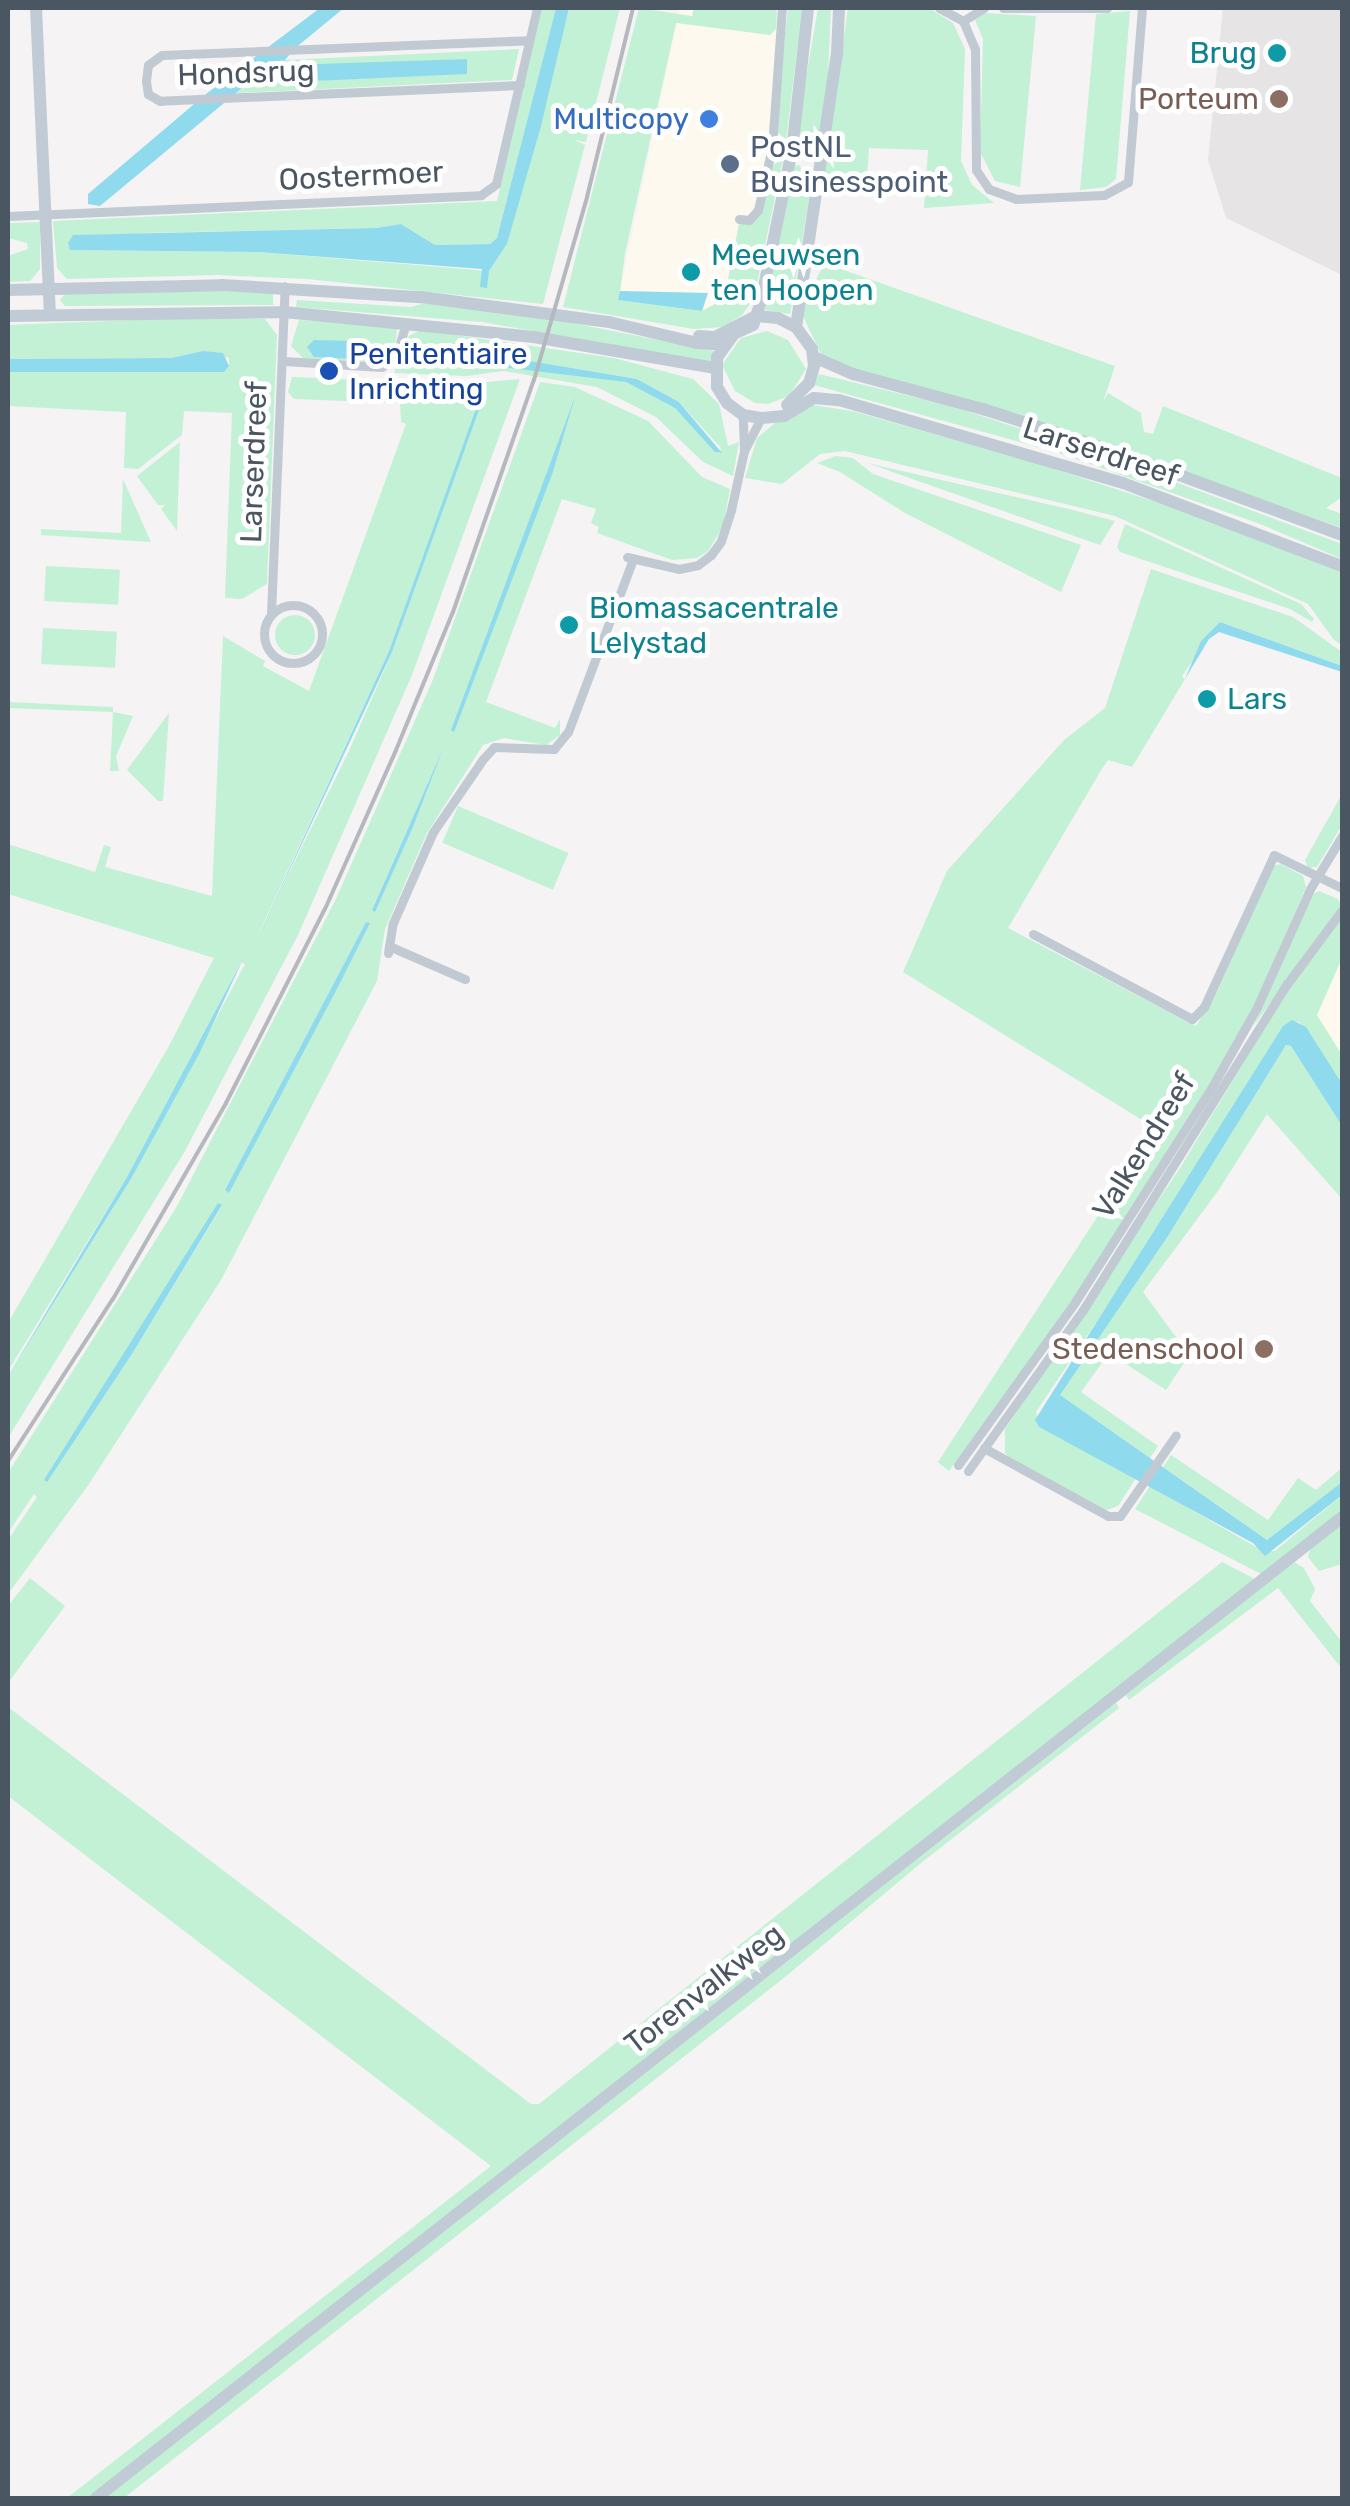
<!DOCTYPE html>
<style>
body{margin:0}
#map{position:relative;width:1350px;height:2506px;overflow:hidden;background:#f5f3f3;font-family:Rubik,sans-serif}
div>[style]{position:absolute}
.commercial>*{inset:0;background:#fdf9ef}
.education>*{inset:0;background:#e6e4e5}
.green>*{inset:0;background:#c3f1d5;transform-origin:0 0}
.round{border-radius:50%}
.water>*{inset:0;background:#90daee}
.street>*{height:9px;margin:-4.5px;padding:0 4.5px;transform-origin:4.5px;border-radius:4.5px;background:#c1cad2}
.street>.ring{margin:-4.5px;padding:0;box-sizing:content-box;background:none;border:9px solid #c1cad2;border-radius:50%}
.secondary>*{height:12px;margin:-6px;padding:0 6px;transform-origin:6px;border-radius:6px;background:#c1cbd6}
.rail>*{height:4px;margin:-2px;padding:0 2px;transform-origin:2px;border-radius:2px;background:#b5b8bd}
.dots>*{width:28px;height:28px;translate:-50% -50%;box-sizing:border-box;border:5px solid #fff;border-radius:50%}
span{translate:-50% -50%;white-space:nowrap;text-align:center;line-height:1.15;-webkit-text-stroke:10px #fff;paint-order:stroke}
.culture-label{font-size:30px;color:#0d838f}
.right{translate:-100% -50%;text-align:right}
.left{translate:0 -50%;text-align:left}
.street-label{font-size:30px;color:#4a5661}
.education-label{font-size:30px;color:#785e54}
.shop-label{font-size:30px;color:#366cbe}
.service-label{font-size:30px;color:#4e5e75}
.transit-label{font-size:30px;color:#164399}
.frame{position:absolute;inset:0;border:10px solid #4a5661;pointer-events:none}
</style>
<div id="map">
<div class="commercial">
<div style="clip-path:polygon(680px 8px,788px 8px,774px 161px,761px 214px,739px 224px,724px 299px,702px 311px,708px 293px,620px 291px)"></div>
<div style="clip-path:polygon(1342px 936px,1342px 1072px,1304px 1004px)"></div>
</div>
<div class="education">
<div style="clip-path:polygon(1223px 8px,1342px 8px,1342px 275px,1226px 218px,1208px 160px)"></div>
</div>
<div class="green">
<div style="clip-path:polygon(542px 8px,556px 8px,497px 238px,490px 244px,435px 245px,401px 224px,376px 228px,142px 233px,68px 244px,71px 250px,258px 252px,489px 271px,507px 244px,569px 8px,620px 8px,586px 142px,574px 140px,585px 145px,543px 304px,307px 279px,217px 275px,67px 279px,57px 268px,53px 221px,497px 201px)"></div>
<div style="clip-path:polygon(639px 8px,692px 16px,694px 8px,775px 8px,777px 12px,776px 29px,770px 35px,676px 23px,625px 254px,619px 300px,702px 311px,724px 299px,739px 224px,761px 214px,770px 167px,783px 159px,754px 298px,742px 315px,723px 327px,694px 329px,563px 307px)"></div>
<div style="clip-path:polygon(788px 8px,802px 8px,786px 141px,775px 129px)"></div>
<div style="clip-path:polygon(818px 8px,831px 8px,826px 117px,818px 142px,801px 145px,799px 119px)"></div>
<div style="clip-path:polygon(848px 8px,932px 10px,953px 23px,965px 49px,961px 161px,972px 185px,994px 203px,924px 208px,928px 150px,869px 148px,866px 192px,823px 185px)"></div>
<div style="clip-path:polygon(1130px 11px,1116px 179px,1106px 187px,1080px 190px,1096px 14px)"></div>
<div style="clip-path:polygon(983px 13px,1036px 16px,1020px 187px,995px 181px,980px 152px,983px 39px,975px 20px)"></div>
<div style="clip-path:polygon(519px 49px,512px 80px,237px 93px,247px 84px,467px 73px,295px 66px,285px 60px)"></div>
<div style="clip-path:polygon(799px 165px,808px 178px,810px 192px,790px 314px,765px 310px,793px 166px)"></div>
<div style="clip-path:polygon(40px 222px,40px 269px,30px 281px,8px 282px,8px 256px,28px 249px,27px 243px,8px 238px,8px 223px)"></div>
<div style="clip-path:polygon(824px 263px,1115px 366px,1103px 402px,1108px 393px,1141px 413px,1144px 432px,1153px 434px,1163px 406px,1342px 478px,1342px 497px,1326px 508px,1342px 514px,1342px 528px,1019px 414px,862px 372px,821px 354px,801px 312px)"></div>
<div style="clip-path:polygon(220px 291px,273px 292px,273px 305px,65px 306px,60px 300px,65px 294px)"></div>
<div style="clip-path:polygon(297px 300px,411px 307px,425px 303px,547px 318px,714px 351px,710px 362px,482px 322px,296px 307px)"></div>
<div style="clip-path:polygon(210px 317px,265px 319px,277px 335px,267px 584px,242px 599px,225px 598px,232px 413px,184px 411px,182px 435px,138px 469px,124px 468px,126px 412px,8px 406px,8px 372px,223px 372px,229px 366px,229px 358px,203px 351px,171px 358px,8px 359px,8px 325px)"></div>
<div style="clip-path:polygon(299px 320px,397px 327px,396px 340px,388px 356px,374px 362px,304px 359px,291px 346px)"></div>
<div style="clip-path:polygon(evenodd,421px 330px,614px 358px,693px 379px,719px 404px,728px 446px,739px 442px,733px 476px,703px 462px,656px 417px,597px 387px,504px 371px,466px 376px,394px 373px,409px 336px,421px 330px,478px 348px,483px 353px,637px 379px,679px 402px,721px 448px,719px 454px,675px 408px,626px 382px,524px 367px,424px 360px,425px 349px,476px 352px,478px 348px)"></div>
<div style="clip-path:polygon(767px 331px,788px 340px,806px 369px,789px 396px,768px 404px,755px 403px,735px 391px,722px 365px,741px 338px)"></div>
<div style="clip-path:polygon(819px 374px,951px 406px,1119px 461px,1342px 544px,1342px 559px,1260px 524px,1056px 452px,814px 385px)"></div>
<div style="clip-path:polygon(evenodd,292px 377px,463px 384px,520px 379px,412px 675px,298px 935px,185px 1151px,8px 1438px,8px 1376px,131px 1179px,245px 964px,241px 962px,127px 1177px,8px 1371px,8px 1323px,169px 1046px,214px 958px,8px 894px,8px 844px,95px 872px,104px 845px,111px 847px,105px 867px,212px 896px,223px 636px,265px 661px,263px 666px,309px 691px,406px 424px,401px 422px,400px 403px,294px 399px,288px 392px,292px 377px,480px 406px,392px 652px,349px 751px,253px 946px,389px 651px,480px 406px)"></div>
<div style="clip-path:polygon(evenodd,540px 382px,575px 387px,648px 421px,702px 477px,730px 489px,723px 527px,708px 551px,697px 558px,672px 560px,597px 533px,599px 527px,591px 523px,596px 509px,562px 499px,486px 702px,555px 728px,560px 719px,560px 735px,546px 745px,504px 738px,483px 745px,427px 833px,385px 929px,377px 981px,221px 1280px,89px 1484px,8px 1594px,8px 1540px,37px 1497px,34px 1494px,8px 1533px,8px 1473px,176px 1208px,335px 901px,432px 682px,540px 382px,576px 394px,553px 472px,451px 729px,550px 471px,576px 394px,540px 382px,445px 744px,413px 827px,372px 910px,372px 909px,445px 744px,540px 382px,366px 922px,336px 991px,229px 1192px,225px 1190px,366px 922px,540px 382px,218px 1204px,222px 1206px,132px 1354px,46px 1482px,218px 1204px)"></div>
<div style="clip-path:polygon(812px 405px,852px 411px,1026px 460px,1181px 510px,1342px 573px,1342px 645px,1334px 640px,1308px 604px,1115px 516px,845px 451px,820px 454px,782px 484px,745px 478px,757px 438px,775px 423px)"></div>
<div style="clip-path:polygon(180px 442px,177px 531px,161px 509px,165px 505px,158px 505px,137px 476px)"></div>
<div style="clip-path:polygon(836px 456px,853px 458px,873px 474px,1081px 545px,1061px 592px,905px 513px,840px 472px,817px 463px)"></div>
<div style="clip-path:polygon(867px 463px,1069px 509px,1115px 521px,1100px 545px)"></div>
<div style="clip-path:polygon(123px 479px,151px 542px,41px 535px,41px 529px,121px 533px)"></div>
<div style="clip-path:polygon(1125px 524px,1301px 604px,1314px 619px,1312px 622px,1290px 609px,1120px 552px,1117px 547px)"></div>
<div style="left:46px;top:566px;width:74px;height:35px;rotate:3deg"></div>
<div style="clip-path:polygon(1151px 569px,1293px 617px,1342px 652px,1342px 666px,1220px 622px,1182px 676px,1185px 679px,1132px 767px,1108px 760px,1100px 772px,1008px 928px,1196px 1026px,1218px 990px,1273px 866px,1281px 864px,1303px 876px,1306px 887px,1259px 996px,1218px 1071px,1066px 1310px,949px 1471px,938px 1462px,1155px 1128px,903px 972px,947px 871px,1064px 740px,1105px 708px)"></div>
<div class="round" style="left:275px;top:615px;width:40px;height:40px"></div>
<div style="left:43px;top:628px;width:74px;height:36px;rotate:3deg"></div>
<div style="clip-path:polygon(8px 702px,113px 707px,113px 712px,133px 716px,116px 756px,119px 771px,110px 771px,113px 712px,8px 708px)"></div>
<div style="clip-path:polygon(169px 713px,163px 801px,158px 801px,127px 770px)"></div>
<div style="clip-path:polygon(1342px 794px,1342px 825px,1317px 867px,1308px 868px,1305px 860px)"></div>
<div style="left:458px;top:806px;width:120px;height:40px;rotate:23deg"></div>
<div style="clip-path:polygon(1319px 891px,1338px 899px,1342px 907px,1254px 1025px,1309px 896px)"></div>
<div style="clip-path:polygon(1342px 914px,1342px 958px,1317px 1015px,1342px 1055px,1342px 1084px,1298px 1021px,1036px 1412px,1039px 1427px,1136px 1478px,1118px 1506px,1107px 1510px,1012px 1461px,1005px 1453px,1005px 1429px,1180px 1168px,1288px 989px)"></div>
<div style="clip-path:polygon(1286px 1045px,1291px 1046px,1342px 1126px,1342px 1199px,1267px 1114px,1218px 1191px,1143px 1292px,1189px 1355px,1166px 1390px,1109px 1353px,1081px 1392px,1158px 1446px,1150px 1458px,1059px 1395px,1168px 1236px)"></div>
<div style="clip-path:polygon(1171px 1455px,1268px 1520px,1298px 1478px,1316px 1490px,1342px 1468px,1342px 1482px,1267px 1540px,1163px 1467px)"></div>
<div style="clip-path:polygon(1150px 1486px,1263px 1551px,1275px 1551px,1342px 1495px,1342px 1511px,1263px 1575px,1135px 1509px)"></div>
<div style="clip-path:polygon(1342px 1522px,1342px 1564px,1319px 1571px,1308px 1557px,1311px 1546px)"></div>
<div style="clip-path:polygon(1222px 1562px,1255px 1579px,92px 2498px,67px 2498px,491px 2166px,8px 1796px,8px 1707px,531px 2104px,539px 2104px)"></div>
<div style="clip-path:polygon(1294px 1562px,1304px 1568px,1315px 1589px,1310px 1601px,1342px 1642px,1342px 1669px,1278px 1588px,1129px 1700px,1126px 1695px)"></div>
<div style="clip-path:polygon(30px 1578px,65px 1606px,8px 1683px,8px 1606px)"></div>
<div style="clip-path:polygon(1116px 1703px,1119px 1708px,921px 1863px,785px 1977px,124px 2498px,104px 2498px)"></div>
</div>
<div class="water">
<div style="clip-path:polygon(320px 8px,344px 8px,294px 49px,285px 60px,288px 65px,467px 59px,467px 74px,247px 84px,100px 206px,88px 204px,88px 194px,206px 94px)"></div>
<div style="clip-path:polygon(556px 8px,569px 8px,541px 126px,507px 244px,489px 271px,487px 288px,480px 287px,482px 269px,258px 252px,70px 250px,68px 243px,73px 235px,376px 228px,401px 224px,435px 245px,490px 244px,497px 238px)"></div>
<div style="clip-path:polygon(620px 291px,708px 293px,702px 311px,618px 300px)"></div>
<div style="clip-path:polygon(314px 340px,352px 341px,359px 351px,354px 359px,314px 357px,307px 347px)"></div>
<div style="clip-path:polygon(477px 348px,483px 353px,637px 379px,679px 402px,722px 453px,715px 452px,675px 408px,626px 382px,420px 357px,425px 349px,476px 352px)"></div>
<div style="clip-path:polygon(203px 351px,223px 353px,229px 366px,224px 372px,8px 372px,8px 359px,171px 358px)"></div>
<div style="clip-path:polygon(576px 394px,553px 472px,454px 732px,451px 730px)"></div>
<div style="clip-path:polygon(477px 406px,480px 407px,392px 652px,254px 946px,389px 651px)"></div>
<div style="clip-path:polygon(1220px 622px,1342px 666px,1342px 672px,1219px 632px,1209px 639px,1185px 679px,1201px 641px)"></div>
<div style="clip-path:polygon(445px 744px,413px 827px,375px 912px,372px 910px)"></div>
<div style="clip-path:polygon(366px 922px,370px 923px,336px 991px,229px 1193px,225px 1190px)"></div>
<div style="clip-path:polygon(244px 957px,199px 1054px,131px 1179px,8px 1376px,127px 1177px)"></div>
<div style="clip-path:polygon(1292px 1020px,1306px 1027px,1342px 1084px,1342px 1126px,1291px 1046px,1286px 1045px,1168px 1236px,1060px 1395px,1267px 1540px,1342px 1482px,1342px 1495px,1265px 1556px,1253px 1543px,1039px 1427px,1035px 1420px,1283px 1026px)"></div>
<div style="clip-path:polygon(218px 1203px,222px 1205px,132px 1354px,47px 1482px,44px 1480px)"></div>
</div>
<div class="street">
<div style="left:939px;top:8px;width:27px;rotate:28deg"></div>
<div style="left:963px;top:21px;width:30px;rotate:67deg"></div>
<div style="left:975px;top:49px;width:121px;rotate:89.5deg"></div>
<div style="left:976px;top:170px;width:23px;rotate:56deg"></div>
<div style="left:989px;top:189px;width:29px;rotate:20deg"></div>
<div style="left:1016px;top:199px;width:88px;rotate:-2.6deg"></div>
<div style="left:1104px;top:195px;width:27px;rotate:-28deg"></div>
<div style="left:1128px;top:182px;width:175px;rotate:-85.4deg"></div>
<div style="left:1003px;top:8px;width:104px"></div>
<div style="left:963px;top:21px;width:25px;rotate:-32deg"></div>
<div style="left:520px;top:85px;width:360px;rotate:177.5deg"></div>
<div style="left:160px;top:101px;width:14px;rotate:-150deg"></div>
<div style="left:148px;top:94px;width:13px;rotate:-99deg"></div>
<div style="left:146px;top:81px;width:16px;rotate:-83deg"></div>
<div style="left:148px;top:65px;width:17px;rotate:-36deg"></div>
<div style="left:162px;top:55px;width:367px;rotate:-2.3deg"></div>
<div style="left:772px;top:147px;width:51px;rotate:7.8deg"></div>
<div style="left:8px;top:216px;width:473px;rotate:-2.5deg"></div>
<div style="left:481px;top:195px;width:19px;rotate:-36deg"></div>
<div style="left:496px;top:184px;width:181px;rotate:-76.9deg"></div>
<div style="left:739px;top:219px;width:10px;rotate:6deg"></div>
<div style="left:749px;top:220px;width:13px;rotate:-48deg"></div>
<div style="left:758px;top:210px;width:65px;rotate:-77.5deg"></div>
<div style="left:772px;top:147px;width:139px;rotate:-85.9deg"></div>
<div style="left:284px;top:361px;width:98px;rotate:3.5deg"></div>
<div style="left:382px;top:367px;width:18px;rotate:-38deg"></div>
<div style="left:396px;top:356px;width:34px;rotate:-73deg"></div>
<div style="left:744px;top:451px;width:37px;rotate:-63deg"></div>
<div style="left:627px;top:557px;width:53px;rotate:13deg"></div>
<div style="left:679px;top:569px;width:19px;rotate:-12deg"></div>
<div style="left:698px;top:565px;width:16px;rotate:-38deg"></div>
<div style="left:711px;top:555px;width:17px;rotate:-54deg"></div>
<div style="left:721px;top:541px;width:33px;rotate:-72deg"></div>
<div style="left:731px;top:510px;width:60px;rotate:-77.6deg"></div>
<div style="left:744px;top:451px;width:36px;rotate:-92deg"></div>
<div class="ring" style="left:264px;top:605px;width:49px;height:49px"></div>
<div style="left:271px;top:614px;width:328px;rotate:-87.6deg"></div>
<div style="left:1033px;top:934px;width:180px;rotate:28.1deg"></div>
<div style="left:1192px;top:1019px;width:17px;rotate:-45deg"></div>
<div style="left:1204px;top:1007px;width:167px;rotate:-65.3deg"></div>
<div style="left:1274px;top:855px;width:76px;rotate:25.9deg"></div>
<div style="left:389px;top:946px;width:83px;rotate:23.5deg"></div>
<div style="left:388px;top:953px;width:30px;rotate:-81deg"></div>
<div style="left:393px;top:923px;width:99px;rotate:-66.3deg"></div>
<div style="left:433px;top:832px;width:88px;rotate:-55.6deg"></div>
<div style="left:483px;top:759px;width:16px;rotate:-47deg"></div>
<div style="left:494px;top:747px;width:60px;rotate:1.9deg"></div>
<div style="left:554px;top:749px;width:22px;rotate:-51deg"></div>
<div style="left:568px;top:732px;width:185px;rotate:-69.4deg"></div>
<div style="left:984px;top:1448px;width:141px;rotate:28.7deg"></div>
<div style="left:1108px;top:1516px;width:12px"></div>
<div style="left:1120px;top:1516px;width:98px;rotate:-55.3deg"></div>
<div style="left:958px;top:1465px;width:201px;rotate:-54.3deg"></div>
<div style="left:1075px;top:1302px;width:255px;rotate:-57.5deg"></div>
<div style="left:1212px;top:1087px;width:92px;rotate:-60.6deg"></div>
<div style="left:1257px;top:1007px;width:129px;rotate:-65.8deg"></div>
<div style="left:1310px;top:889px;width:62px;rotate:-58.9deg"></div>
<div style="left:968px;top:1471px;width:198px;rotate:-54.5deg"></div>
<div style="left:1083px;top:1310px;width:385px;rotate:-58deg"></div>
<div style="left:1287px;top:984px;width:92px;rotate:-53.4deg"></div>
</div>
<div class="secondary">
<div style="left:36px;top:8px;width:306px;rotate:87.4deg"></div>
<div style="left:808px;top:8px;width:143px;rotate:96.4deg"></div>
<div style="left:792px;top:150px;width:154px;rotate:101.6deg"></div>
<div style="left:761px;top:301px;width:25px;rotate:108deg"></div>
<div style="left:753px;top:325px;width:21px;rotate:155deg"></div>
<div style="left:734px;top:334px;width:29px;rotate:126deg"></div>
<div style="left:717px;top:357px;width:30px;rotate:90deg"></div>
<div style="left:717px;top:387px;width:19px;rotate:58deg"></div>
<div style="left:727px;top:403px;width:20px;rotate:37deg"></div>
<div style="left:743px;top:415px;width:18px;rotate:9deg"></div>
<div style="left:761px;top:418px;width:23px;rotate:-5deg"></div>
<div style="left:784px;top:416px;width:35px;rotate:-31deg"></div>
<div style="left:814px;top:398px;width:25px;rotate:5deg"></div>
<div style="left:839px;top:400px;width:296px;rotate:16.3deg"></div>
<div style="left:1123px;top:483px;width:234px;rotate:20.8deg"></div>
<div style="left:8px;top:290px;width:214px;rotate:-1.3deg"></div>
<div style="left:222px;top:285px;width:199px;rotate:3.5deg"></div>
<div style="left:421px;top:297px;width:190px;rotate:7.6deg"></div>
<div style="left:609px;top:322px;width:90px;rotate:13.4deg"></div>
<div style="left:697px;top:343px;width:27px;rotate:4deg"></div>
<div style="left:8px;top:316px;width:276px;rotate:-0.8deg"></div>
<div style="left:284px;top:312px;width:251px;rotate:5.7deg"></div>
<div style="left:534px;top:337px;width:184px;rotate:9.7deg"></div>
<div style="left:796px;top:327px;width:276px;rotate:-81.5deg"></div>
<div style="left:837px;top:54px;width:46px;rotate:-87.5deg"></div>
<div style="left:699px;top:336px;width:16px;rotate:4deg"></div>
<div style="left:715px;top:337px;width:46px;rotate:-27.1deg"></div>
<div style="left:756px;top:316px;width:22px;rotate:5deg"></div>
<div style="left:778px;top:318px;width:20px;rotate:27deg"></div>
<div style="left:796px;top:327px;width:27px;rotate:54deg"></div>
<div style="left:812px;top:349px;width:17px;rotate:83deg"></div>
<div style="left:814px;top:366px;width:18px;rotate:106deg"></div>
<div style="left:809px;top:383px;width:31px;rotate:135deg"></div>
<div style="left:814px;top:357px;width:43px;rotate:23.6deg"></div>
<div style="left:853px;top:374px;width:135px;rotate:15.1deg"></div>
<div style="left:983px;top:409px;width:146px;rotate:17.9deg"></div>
<div style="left:1122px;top:454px;width:234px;rotate:20.2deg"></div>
<div style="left:96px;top:2498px;width:1586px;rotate:-38.21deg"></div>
</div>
<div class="rail">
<div style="left:8px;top:1461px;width:193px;rotate:-57.1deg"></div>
<div style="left:113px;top:1299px;width:226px;rotate:-60deg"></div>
<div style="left:226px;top:1103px;width:218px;rotate:-63deg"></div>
<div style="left:325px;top:909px;width:174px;rotate:-65.9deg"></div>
<div style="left:396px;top:750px;width:149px;rotate:-67.6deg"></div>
<div style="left:453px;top:612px;width:246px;rotate:-70.8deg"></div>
<div style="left:534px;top:380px;width:191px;rotate:-73.8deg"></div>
<div style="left:587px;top:197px;width:195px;rotate:-76.3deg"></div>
</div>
<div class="dots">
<div style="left:1277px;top:53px;background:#0f9aa8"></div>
<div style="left:1279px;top:99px;background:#8d6e63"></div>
<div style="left:709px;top:119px;background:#3f7fe0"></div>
<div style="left:730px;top:164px;background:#5c6f8a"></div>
<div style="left:691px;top:272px;background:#0f9aa8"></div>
<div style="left:329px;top:371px;background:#1a4fb4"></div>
<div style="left:569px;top:625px;background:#0f9aa8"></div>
<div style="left:1207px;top:699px;background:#0f9aa8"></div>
<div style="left:1264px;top:1349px;background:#8d6e63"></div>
</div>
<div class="culture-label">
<span class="right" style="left:1257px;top:53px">Brug</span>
<span class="left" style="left:711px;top:272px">Meeuwsen<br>ten Hoopen</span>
<span class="left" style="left:589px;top:625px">Biomassacentrale<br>Lelystad</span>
<span class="left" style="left:1227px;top:699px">Lars</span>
</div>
<div class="street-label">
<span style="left:246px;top:73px;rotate:-2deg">Hondsrug</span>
<span style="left:361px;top:176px;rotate:-3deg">Oostermoer</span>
<span style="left:1101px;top:452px;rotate:18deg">Larserdreef</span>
<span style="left:254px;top:462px;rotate:-88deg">Larserdreef</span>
<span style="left:1144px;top:1146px;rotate:-58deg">Valkendreef</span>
<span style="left:704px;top:1989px;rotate:-38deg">Torenvalkweg</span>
</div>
<div class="education-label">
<span class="right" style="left:1259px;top:99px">Porteum</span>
<span class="right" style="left:1244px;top:1349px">Stedenschool</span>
</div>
<div class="shop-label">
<span class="right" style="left:689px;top:119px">Multicopy</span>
</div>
<div class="service-label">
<span class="left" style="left:750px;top:164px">PostNL<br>Businesspoint</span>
</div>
<div class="transit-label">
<span class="left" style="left:349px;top:371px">Penitentiaire<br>Inrichting</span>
</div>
<div class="frame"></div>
</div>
